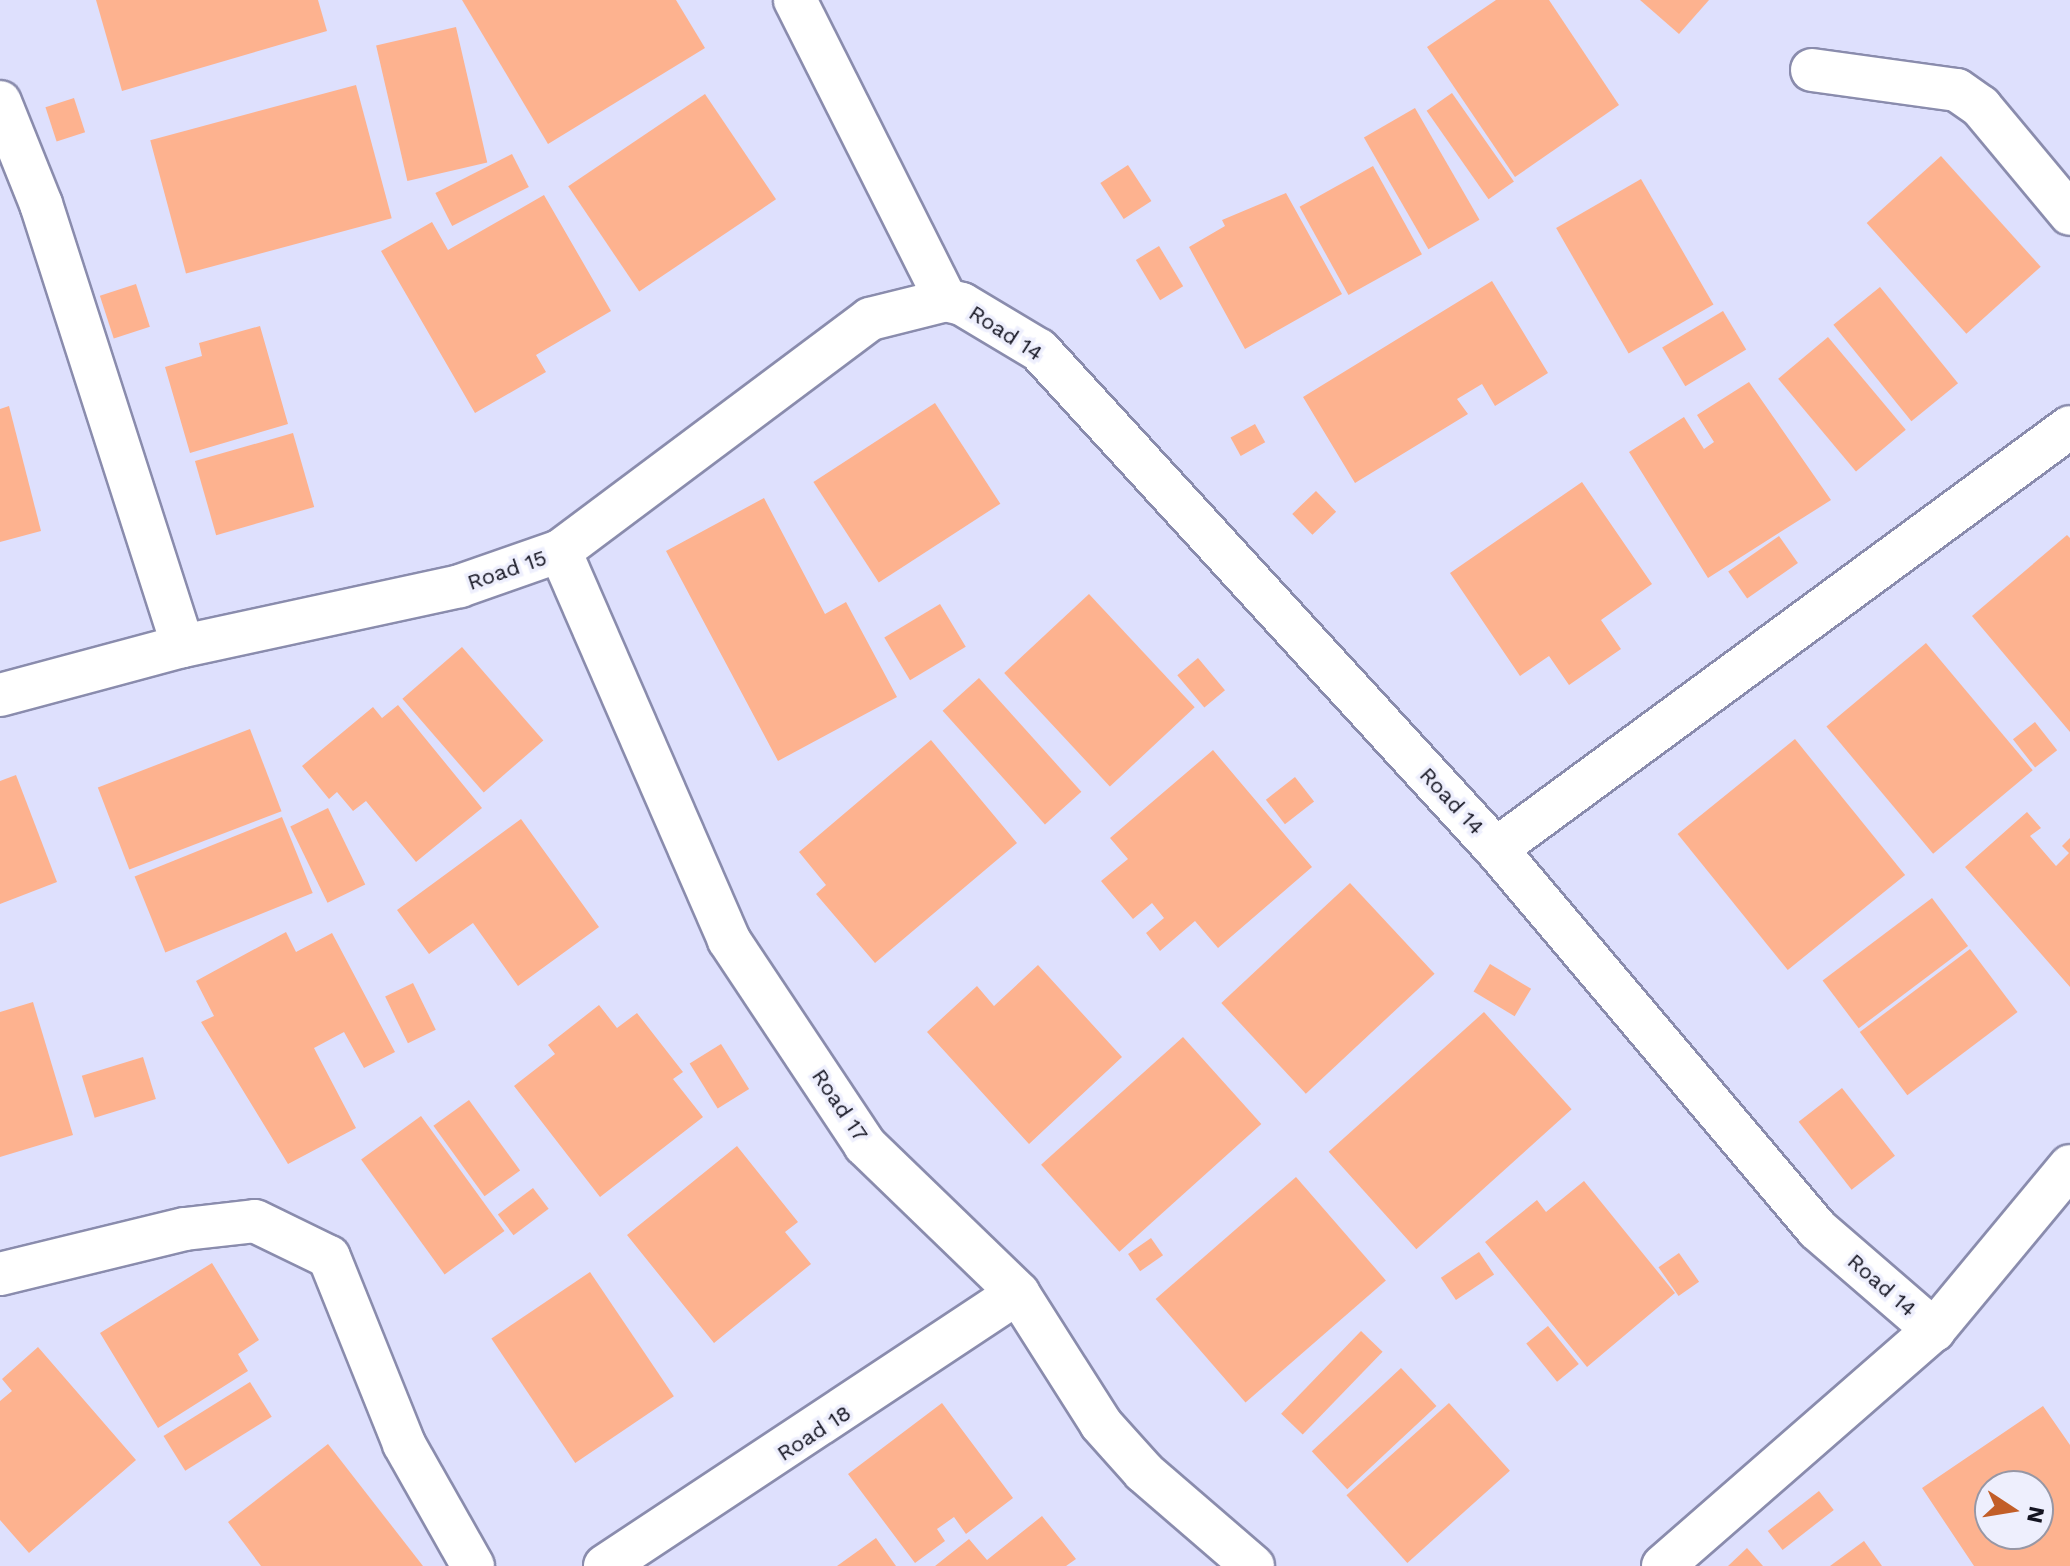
<!DOCTYPE html>
<style>
body{margin:0}
#map{position:relative;width:2070px;height:1566px;overflow:hidden;background:#dee0fd;font-family:"Work Sans",sans-serif}
div>[style]{position:absolute}
.building>*{inset:0;background:#fdb28f;transform-origin:0 0}
.roads{filter:drop-shadow(2px 0 #8a8cad) drop-shadow(-2px 0 #8a8cad) drop-shadow(0 2px #8a8cad) drop-shadow(0 -2px #8a8cad)}
.minor>*{height:42px;margin:-21px;padding:0 21px;transform-origin:21px;border-radius:21px;background:#fff}
span{translate:-50% -50%;white-space:nowrap;text-align:center;line-height:1.15;-webkit-text-stroke:7px #eeeffd;paint-order:stroke}
.street-label{font-size:22px;color:#141421}
.north{position:absolute;left:1974px;top:1470px;width:80px;height:80px;box-sizing:border-box;background:#eeeffd;border:2px solid #9797a5;border-radius:50%;rotate:102deg;font-size:22px;font-weight:700;line-height:32px;text-align:center;color:#141421}
.north::after{content:'';display:block;margin:auto;width:28px;height:36px;background:#c25e28;clip-path:polygon(50% 0,100% 100%,50% 72%,0 100%)}
</style>
<div id="map">
<div class="building">
<div style="clip-path:polygon(96px 0,318px 0,327px 31px,122px 91px)"></div>
<div style="clip-path:polygon(462px 0,676px 0,705px 48px,548px 144px)"></div>
<div style="clip-path:polygon(1496px 0,1549px 0,1619px 105px,1515px 177px,1427px 47px)"></div>
<div style="clip-path:polygon(1640px 0,1709px 0,1679px 34px)"></div>
<div style="left:456px;top:27px;width:139px;height:82px;rotate:77deg"></div>
<div style="left:356px;top:85px;width:138px;height:213px;rotate:75deg"></div>
<div style="left:1452px;top:93px;width:108px;height:31px;rotate:55deg"></div>
<div style="left:705px;top:94px;width:127px;height:165px;rotate:56deg"></div>
<div style="left:74px;top:98px;width:36px;height:30px;rotate:72deg"></div>
<div style="left:1415px;top:108px;width:129px;height:59px;rotate:60deg"></div>
<div style="left:512px;top:154px;width:37px;height:86px;rotate:63deg"></div>
<div style="left:1941px;top:156px;width:149px;height:100px;rotate:48deg"></div>
<div style="left:1128px;top:165px;width:43px;height:33px;rotate:57deg"></div>
<div style="left:1373px;top:166px;width:101px;height:84px;rotate:61deg"></div>
<div style="left:1641px;top:179px;width:145px;height:98px;rotate:60deg"></div>
<div style="clip-path:polygon(1286px 193px,1342px 294px,1245px 349px,1189px 247px,1225px 226px,1222px 220px)"></div>
<div style="clip-path:polygon(544px 195px,611px 311px,536px 355px,546px 372px,475px 413px,381px 251px,432px 222px,448px 250px)"></div>
<div style="left:1159px;top:246px;width:47px;height:27px;rotate:59deg"></div>
<div style="clip-path:polygon(1492px 281px,1548px 373px,1495px 406px,1482px 384px,1457px 399px,1468px 414px,1355px 483px,1303px 397px)"></div>
<div style="left:136px;top:284px;width:45px;height:38px;rotate:72deg"></div>
<div style="left:1880px;top:287px;width:124px;height:60px;rotate:51deg"></div>
<div style="left:1723px;top:311px;width:45px;height:71px;rotate:59deg"></div>
<div style="clip-path:polygon(260px 326px,288px 424px,190px 453px,165px 367px,202px 356px,199px 343px)"></div>
<div style="left:1828px;top:337px;width:121px;height:65px;rotate:50deg"></div>
<div style="clip-path:polygon(1749px 382px,1831px 500px,1708px 578px,1629px 452px,1684px 417px,1704px 449px,1714px 442px,1697px 415px)"></div>
<div style="left:935px;top:403px;width:120px;height:145px;rotate:57deg"></div>
<div style="clip-path:polygon(9px 406px,41px 531px,0 542px,0 409px)"></div>
<div style="left:1255px;top:424px;width:21px;height:28px;rotate:61deg"></div>
<div style="left:293px;top:433px;width:77px;height:102px;rotate:74deg"></div>
<div style="clip-path:polygon(1582px 482px,1652px 584px,1601px 620px,1621px 649px,1569px 685px,1549px 656px,1520px 676px,1450px 573px)"></div>
<div style="left:1316px;top:491px;width:29px;height:33px;rotate:46deg"></div>
<div style="clip-path:polygon(764px 498px,825px 614px,846px 602px,897px 697px,778px 761px,666px 551px)"></div>
<div style="clip-path:polygon(2067px 535px,2070px 538px,2070px 732px,1972px 616px)"></div>
<div style="left:1779px;top:536px;width:33px;height:62px;rotate:55deg"></div>
<div style="left:1089px;top:594px;width:155px;height:116px;rotate:47deg"></div>
<div style="left:940px;top:604px;width:50px;height:65px;rotate:59deg"></div>
<div style="left:1926px;top:643px;width:166px;height:130px;rotate:50deg"></div>
<div style="left:462px;top:647px;width:124px;height:79px;rotate:49deg"></div>
<div style="left:1198px;top:658px;width:42px;height:27px;rotate:50deg"></div>
<div style="left:979px;top:678px;width:153px;height:49px;rotate:48deg"></div>
<div style="clip-path:polygon(398px 705px,482px 808px,416px 862px,366px 801px,353px 811px,337px 792px,329px 799px,302px 766px,373px 707px,382px 718px)"></div>
<div style="left:2035px;top:722px;width:36px;height:28px;rotate:52deg"></div>
<div style="left:250px;top:729px;width:88px;height:163px;rotate:69deg"></div>
<div style="left:1795px;top:739px;width:175px;height:151px;rotate:51deg"></div>
<div style="clip-path:polygon(931px 740px,1017px 843px,875px 963px,816px 894px,826px 885px,799px 852px)"></div>
<div style="clip-path:polygon(1213px 750px,1312px 867px,1218px 948px,1195px 921px,1160px 951px,1146px 933px,1164px 918px,1152px 903px,1133px 919px,1101px 881px,1128px 859px,1110px 838px)"></div>
<div style="clip-path:polygon(16px 775px,57px 882px,0 904px,0 781px)"></div>
<div style="left:1295px;top:777px;width:31px;height:37px;rotate:52deg"></div>
<div style="left:328px;top:808px;width:85px;height:42px;rotate:64deg"></div>
<div style="clip-path:polygon(2027px 812px,2041px 828px,2030px 836px,2056px 866px,2069px 853px,2062px 846px,2070px 838px,2070px 987px,1965px 867px)"></div>
<div style="left:282px;top:817px;width:82px;height:159px;rotate:68deg"></div>
<div style="clip-path:polygon(521px 819px,599px 927px,518px 986px,473px 923px,429px 954px,397px 910px)"></div>
<div style="left:1350px;top:883px;width:124px;height:176px;rotate:47deg"></div>
<div style="left:1932px;top:898px;width:60px;height:137px;rotate:53deg"></div>
<div style="clip-path:polygon(286px 932px,296px 952px,332px 933px,395px 1052px,364px 1068px,344px 1032px,314px 1048px,356px 1128px,288px 1164px,201px 1022px,214px 1016px,196px 981px)"></div>
<div style="left:1970px;top:949px;width:79px;height:138px;rotate:53deg"></div>
<div style="left:1490px;top:964px;width:48px;height:32px;rotate:31deg"></div>
<div style="clip-path:polygon(1038px 965px,1122px 1057px,1029px 1144px,927px 1032px,977px 986px,994px 1006px)"></div>
<div style="left:413px;top:983px;width:52px;height:31px;rotate:64deg"></div>
<div style="clip-path:polygon(33px 1002px,73px 1135px,0 1157px,0 1012px)"></div>
<div style="clip-path:polygon(599px 1005px,617px 1028px,637px 1013px,683px 1072px,673px 1079px,703px 1117px,600px 1197px,514px 1086px,555px 1054px,548px 1045px)"></div>
<div style="left:1484px;top:1012px;width:131px;height:209px;rotate:48deg"></div>
<div style="left:1183px;top:1037px;width:117px;height:191px;rotate:48deg"></div>
<div style="left:721px;top:1044px;width:53px;height:37px;rotate:58deg"></div>
<div style="left:143px;top:1057px;width:44px;height:64px;rotate:73deg"></div>
<div style="left:1842px;top:1088px;width:86px;height:55px;rotate:52deg"></div>
<div style="left:469px;top:1100px;width:87px;height:44px;rotate:54deg"></div>
<div style="left:421px;top:1116px;width:142px;height:74px;rotate:54deg"></div>
<div style="clip-path:polygon(737px 1146px,798px 1222px,785px 1232px,811px 1264px,714px 1343px,627px 1235px)"></div>
<div style="left:1296px;top:1177px;width:137px;height:186px;rotate:49deg"></div>
<div style="clip-path:polygon(1584px 1181px,1675px 1293px,1587px 1367px,1485px 1242px,1537px 1200px,1546px 1212px)"></div>
<div style="left:533px;top:1188px;width:26px;height:44px;rotate:53deg"></div>
<div style="left:1151px;top:1238px;width:21px;height:28px;rotate:55deg"></div>
<div style="left:1479px;top:1252px;width:27px;height:46px;rotate:56deg"></div>
<div style="left:1679px;top:1253px;width:35px;height:25px;rotate:55deg"></div>
<div style="clip-path:polygon(212px 1263px,259px 1340px,238px 1354px,248px 1371px,158px 1428px,100px 1333px)"></div>
<div style="left:590px;top:1272px;width:150px;height:119px;rotate:56deg"></div>
<div style="left:1548px;top:1326px;width:49px;height:28px;rotate:51deg"></div>
<div style="left:1361px;top:1331px;width:30px;height:115px;rotate:44deg"></div>
<div style="clip-path:polygon(38px 1347px,136px 1460px,29px 1553px,0 1520px,0 1401px,12px 1391px,2px 1379px)"></div>
<div style="left:1401px;top:1368px;width:52px;height:122px;rotate:47deg"></div>
<div style="left:250px;top:1382px;width:41px;height:102px;rotate:58deg"></div>
<div style="clip-path:polygon(942px 1403px,1013px 1498px,966px 1534px,954px 1517px,937px 1529px,945px 1541px,915px 1563px,848px 1474px)"></div>
<div style="left:1449px;top:1403px;width:91px;height:138px;rotate:48deg"></div>
<div style="clip-path:polygon(evenodd,2043px 1406px,2070px 1445px,2070px 1566px,1974px 1566px,1922px 1488px,2043px 1406px,1990px 1486px,2038px 1486px,2038px 1534px,1990px 1534px,1990px 1486px)"></div>
<div style="clip-path:polygon(328px 1444px,423px 1566px,261px 1566px,228px 1522px)"></div>
<div style="left:1819px;top:1491px;width:24px;height:65px;rotate:52deg"></div>
<div style="clip-path:polygon(1042px 1516px,1076px 1559px,1066px 1566px,935px 1566px,969px 1539px,987px 1560px)"></div>
<div style="clip-path:polygon(876px 1538px,896px 1566px,837px 1566px)"></div>
<div style="clip-path:polygon(1864px 1541px,1882px 1566px,1830px 1566px)"></div>
<div style="clip-path:polygon(1747px 1548px,1763px 1566px,1728px 1566px)"></div>
</div>
<div class="roads">
<div class="minor">
<div style="left:795px;top:0;width:336px;rotate:63.3deg"></div>
<div style="left:1812px;top:70px;width:146px;rotate:7.9deg"></div>
<div style="left:1957px;top:90px;width:29px;rotate:35deg"></div>
<div style="left:1981px;top:107px;width:139px;rotate:50.2deg"></div>
<div style="left:0;top:102px;width:110px;rotate:68.1deg"></div>
<div style="left:41px;top:204px;width:464px;rotate:72.2deg"></div>
<div style="left:560px;top:551px;width:424px;rotate:66.5deg"></div>
<div style="left:729px;top:940px;width:246px;rotate:56.4deg"></div>
<div style="left:865px;top:1145px;width:213px;rotate:44deg"></div>
<div style="left:1018px;top:1293px;width:155px;rotate:57.6deg"></div>
<div style="left:1101px;top:1424px;width:64px;rotate:48.1deg"></div>
<div style="left:1144px;top:1472px;width:144px;rotate:40.8deg"></div>
<div style="left:0;top:695px;width:189px;rotate:-15deg"></div>
<div style="left:183px;top:646px;width:283px;rotate:-12.2deg"></div>
<div style="left:460px;top:586px;width:106px;rotate:-19.3deg"></div>
<div style="left:560px;top:551px;width:387px;rotate:-36.8deg"></div>
<div style="left:870px;top:319px;width:78px;rotate:-14deg"></div>
<div style="left:946px;top:300px;width:16px;rotate:14deg"></div>
<div style="left:962px;top:304px;width:90px;rotate:30.9deg"></div>
<div style="left:1039px;top:350px;width:677px;rotate:47.52deg"></div>
<div style="left:1496px;top:849px;width:497px;rotate:49.8deg"></div>
<div style="left:1817px;top:1229px;width:155px;rotate:40.8deg"></div>
<div style="left:1496px;top:849px;width:712px;rotate:-36.32deg"></div>
<div style="left:0;top:1274px;width:190px;rotate:-13.7deg"></div>
<div style="left:185px;top:1229px;width:70px;rotate:-6.5deg"></div>
<div style="left:255px;top:1221px;width:82px;rotate:25.9deg"></div>
<div style="left:329px;top:1257px;width:201px;rotate:68.1deg"></div>
<div style="left:404px;top:1444px;width:140px;rotate:60.5deg"></div>
<div style="left:605px;top:1566px;width:495px;rotate:-33.5deg"></div>
<div style="left:1663px;top:1566px;width:359px;rotate:-41.1deg"></div>
<div style="left:1934px;top:1330px;width:213px;rotate:-50.3deg"></div>
</div>
</div>
<div class="street-label">
<span style="left:1006px;top:333px;rotate:33deg">Road 14</span>
<span style="left:507px;top:570px;rotate:-19deg">Road 15</span>
<span style="left:1452px;top:801px;rotate:47deg">Road 14</span>
<span style="left:840px;top:1105px;rotate:56deg">Road 17</span>
<span style="left:1882px;top:1285px;rotate:41deg">Road 14</span>
<span style="left:814px;top:1433px;rotate:-33deg">Road 18</span>
</div>
<div class="north">N</div>
</div>
